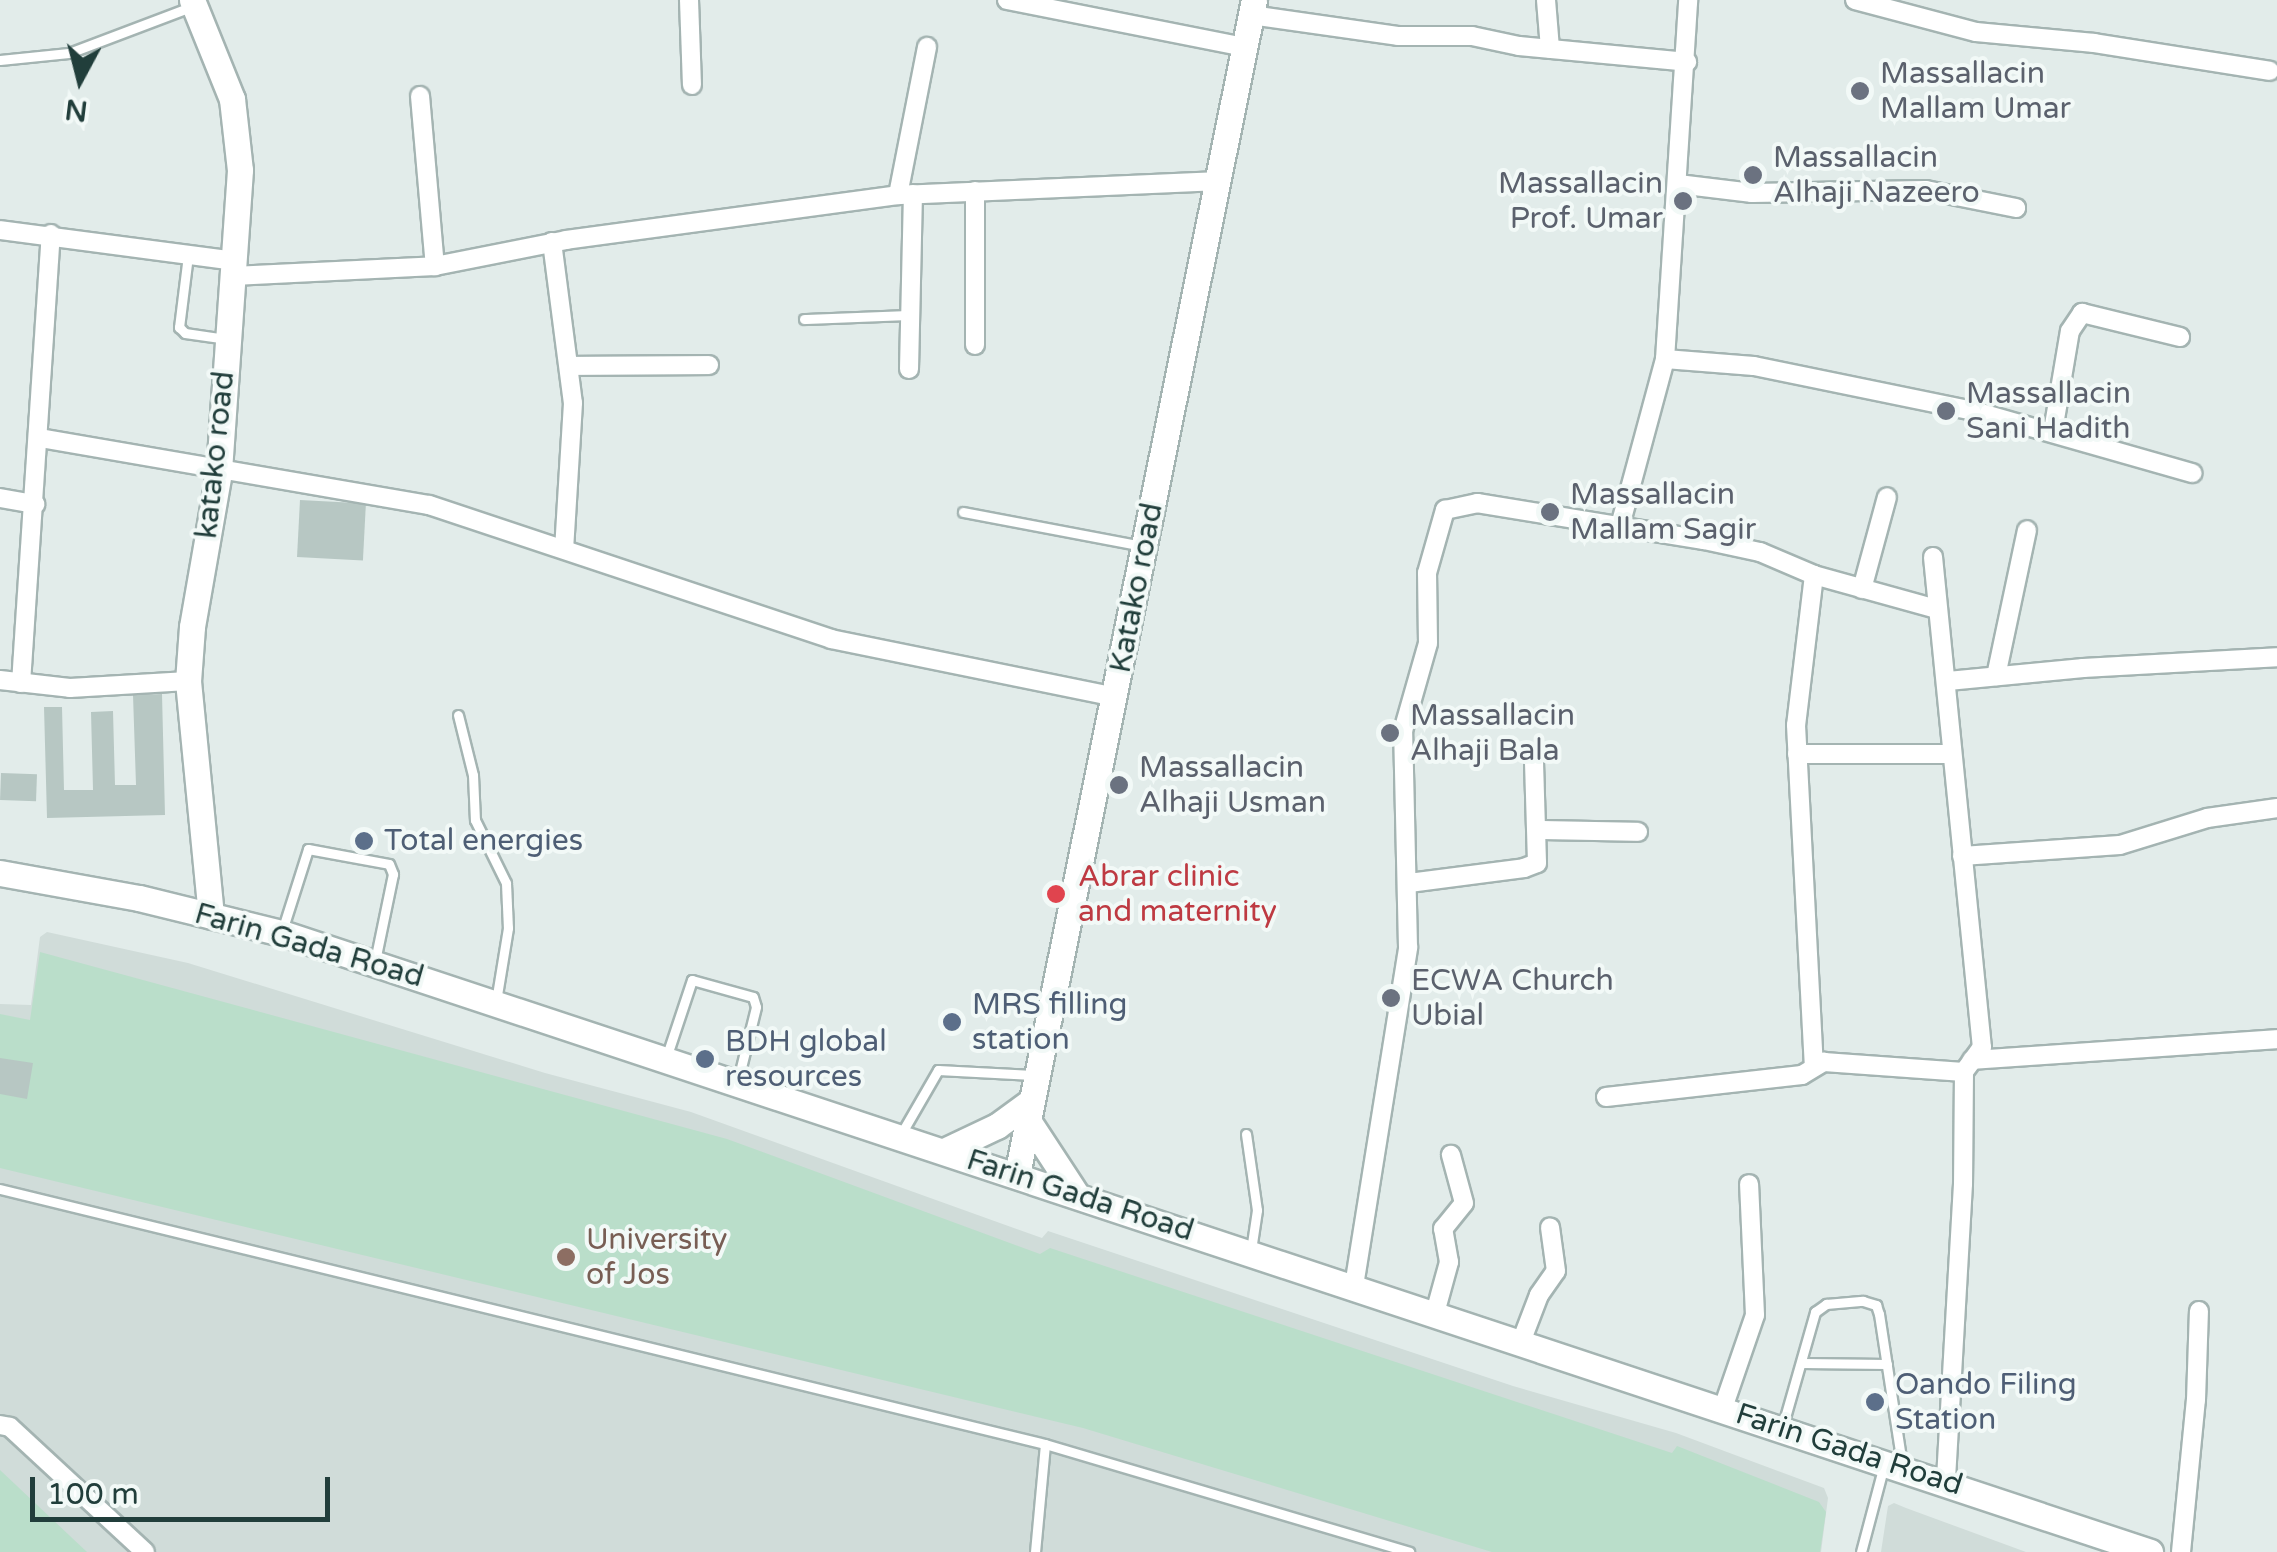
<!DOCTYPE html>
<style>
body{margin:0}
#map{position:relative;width:2277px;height:1552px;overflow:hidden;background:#e2ecea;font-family:"Varela Round",sans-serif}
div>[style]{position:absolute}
.built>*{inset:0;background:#d0dcd9}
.green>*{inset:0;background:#badeca}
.building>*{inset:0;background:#b7c7c3;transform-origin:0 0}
.roads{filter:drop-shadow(2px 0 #a4b4b2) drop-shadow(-2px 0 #a4b4b2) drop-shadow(0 2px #a4b4b2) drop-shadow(0 -2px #a4b4b2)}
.lane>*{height:9px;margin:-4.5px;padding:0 4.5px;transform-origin:4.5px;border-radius:4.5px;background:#fff}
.street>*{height:18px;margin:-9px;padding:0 9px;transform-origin:9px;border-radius:9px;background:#fff}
.secondary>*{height:25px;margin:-12.5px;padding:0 12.5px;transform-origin:12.5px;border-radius:12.5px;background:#fff}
.dots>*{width:28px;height:28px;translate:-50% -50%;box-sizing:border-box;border:5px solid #f2f9f7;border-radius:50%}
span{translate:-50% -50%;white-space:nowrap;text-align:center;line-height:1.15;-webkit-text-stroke:8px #f2f9f7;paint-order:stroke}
.worship-label{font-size:30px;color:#5b616d}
.left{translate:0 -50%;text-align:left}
.right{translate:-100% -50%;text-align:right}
.street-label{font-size:30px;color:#213e3b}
.service-label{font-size:30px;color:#4e5e75}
.health-label{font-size:30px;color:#be3a42}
.education-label{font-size:30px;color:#785e54}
.north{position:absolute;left:30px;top:30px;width:100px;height:100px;-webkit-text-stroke:8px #f2f9f7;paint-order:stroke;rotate:187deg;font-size:28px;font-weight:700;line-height:40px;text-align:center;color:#213e3b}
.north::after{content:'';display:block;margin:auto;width:35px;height:45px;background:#213e3b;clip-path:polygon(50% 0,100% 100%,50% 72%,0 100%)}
.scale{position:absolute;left:30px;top:1477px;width:300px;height:45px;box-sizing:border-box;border:5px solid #213e3b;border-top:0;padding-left:12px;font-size:30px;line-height:35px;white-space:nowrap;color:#213e3b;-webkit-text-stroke:8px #f2f9f7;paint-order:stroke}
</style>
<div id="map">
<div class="built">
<div style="clip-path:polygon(47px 932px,188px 963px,545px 1073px,691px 1112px,1042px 1238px,1048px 1231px,1513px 1386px,1676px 1433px,1824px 1488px,1828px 1498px,1821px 1552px,0 1552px,0 1004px,31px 1005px,40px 937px)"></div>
<div style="clip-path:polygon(1894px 1503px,1906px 1508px,2026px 1552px,1881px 1552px,1888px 1506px)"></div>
</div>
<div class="green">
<div style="clip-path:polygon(40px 952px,727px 1139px,1040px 1254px,1050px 1248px,1672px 1453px,1677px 1446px,1819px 1502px,1826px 1512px,1820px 1552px,1492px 1552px,1083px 1428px,0 1168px,0 1014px,30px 1020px)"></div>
<div style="clip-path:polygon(0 1470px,87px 1552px,0 1552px)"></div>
</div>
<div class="building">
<div style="left:300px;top:500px;width:66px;height:57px;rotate:3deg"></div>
<div style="clip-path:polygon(162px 694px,165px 815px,47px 818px,44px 707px,62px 707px,64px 790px,93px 790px,91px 712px,113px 711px,115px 785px,136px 785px,133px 695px)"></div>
<div style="left:1px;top:773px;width:36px;height:27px;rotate:2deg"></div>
<div style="clip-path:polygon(0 1058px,33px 1063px,27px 1099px,0 1094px)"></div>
</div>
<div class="roads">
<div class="lane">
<div style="left:0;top:60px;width:69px;rotate:-5.8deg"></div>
<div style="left:69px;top:53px;width:130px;rotate:-20.7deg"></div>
<div style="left:188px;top:255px;width:73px;rotate:97.1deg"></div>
<div style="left:179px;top:327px;width:8px;rotate:45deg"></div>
<div style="left:185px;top:333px;width:41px;rotate:8.3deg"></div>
<div style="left:804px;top:319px;width:106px;rotate:-2.2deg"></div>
<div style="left:963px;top:512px;width:183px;rotate:10.7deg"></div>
<div style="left:458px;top:715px;width:62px;rotate:76deg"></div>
<div style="left:473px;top:775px;width:45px;rotate:87.5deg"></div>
<div style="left:475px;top:820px;width:70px;rotate:63.8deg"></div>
<div style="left:506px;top:883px;width:45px;rotate:87.5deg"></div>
<div style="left:508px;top:928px;width:74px;rotate:99.3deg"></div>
<div style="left:282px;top:931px;width:86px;rotate:-72.4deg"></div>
<div style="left:308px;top:849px;width:82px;rotate:10.5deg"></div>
<div style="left:389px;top:864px;width:11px;rotate:68deg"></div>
<div style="left:393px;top:874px;width:89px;rotate:101.7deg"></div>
<div style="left:667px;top:1055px;width:79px;rotate:-71.6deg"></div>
<div style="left:692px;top:980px;width:63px;rotate:15.6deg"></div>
<div style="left:753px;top:997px;width:10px;rotate:73deg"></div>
<div style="left:756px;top:1007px;width:75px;rotate:103.9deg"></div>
<div style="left:901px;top:1134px;width:74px;rotate:-60deg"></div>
<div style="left:938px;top:1070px;width:95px;rotate:3deg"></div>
<div style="left:1246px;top:1134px;width:77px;rotate:81.8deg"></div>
<div style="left:1257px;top:1210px;width:40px;rotate:98.5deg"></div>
<div style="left:0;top:1189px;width:1076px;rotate:13.71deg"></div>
<div style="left:1045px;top:1444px;width:380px;rotate:16.5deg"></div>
<div style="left:1802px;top:1363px;width:85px;rotate:0.7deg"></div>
<div style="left:1782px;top:1428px;width:121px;rotate:-74.1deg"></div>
<div style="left:1815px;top:1312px;width:14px;rotate:-36deg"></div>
<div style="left:1826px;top:1304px;width:37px;rotate:-5deg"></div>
<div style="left:1863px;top:1301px;width:14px;rotate:17deg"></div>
<div style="left:1876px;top:1305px;width:9px;rotate:72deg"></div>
<div style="left:1879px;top:1314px;width:153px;rotate:81.3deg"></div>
<div style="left:1035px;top:1552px;width:108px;rotate:-84.7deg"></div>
<div style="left:1861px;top:1552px;width:90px;rotate:-75.2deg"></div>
</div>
<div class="street">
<div style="left:689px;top:0;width:85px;rotate:88deg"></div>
<div style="left:1007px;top:0;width:242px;rotate:11.2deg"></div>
<div style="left:1546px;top:0;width:49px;rotate:85.3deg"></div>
<div style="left:1855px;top:0;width:125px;rotate:14.8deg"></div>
<div style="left:1976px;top:32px;width:119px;rotate:5.3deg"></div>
<div style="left:2094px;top:43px;width:178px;rotate:9deg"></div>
<div style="left:1251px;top:15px;width:148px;rotate:8.1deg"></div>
<div style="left:1398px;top:36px;width:74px"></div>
<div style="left:1472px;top:36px;width:48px;rotate:12deg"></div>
<div style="left:1519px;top:46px;width:169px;rotate:5.4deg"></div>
<div style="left:420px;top:96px;width:171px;rotate:85deg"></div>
<div style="left:1678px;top:184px;width:75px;rotate:6.9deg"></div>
<div style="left:1752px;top:193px;width:174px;rotate:-1deg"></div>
<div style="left:1926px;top:190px;width:92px;rotate:11.3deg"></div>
<div style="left:898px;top:195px;width:151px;rotate:-78.9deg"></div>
<div style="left:0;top:230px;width:236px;rotate:7.5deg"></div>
<div style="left:552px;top:242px;width:162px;rotate:82.6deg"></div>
<div style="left:573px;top:403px;width:146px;rotate:93.5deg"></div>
<div style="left:233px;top:276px;width:202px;rotate:-2.8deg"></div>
<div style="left:435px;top:266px;width:134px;rotate:-11.2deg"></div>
<div style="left:566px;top:240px;width:335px;rotate:-7.7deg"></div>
<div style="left:898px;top:195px;width:319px;rotate:-2.5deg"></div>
<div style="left:975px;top:345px;width:154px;rotate:-90deg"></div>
<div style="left:1665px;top:359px;width:89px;rotate:4.5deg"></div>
<div style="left:1754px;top:366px;width:229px;rotate:11.6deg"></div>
<div style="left:1978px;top:412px;width:223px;rotate:15.9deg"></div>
<div style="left:569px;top:366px;width:140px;rotate:-0.4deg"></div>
<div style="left:909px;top:369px;width:175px;rotate:-88.7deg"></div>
<div style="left:2053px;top:431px;width:101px;rotate:-80.4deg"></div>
<div style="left:2070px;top:331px;width:22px;rotate:-56deg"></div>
<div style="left:2082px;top:313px;width:101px;rotate:13.8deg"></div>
<div style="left:40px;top:438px;width:395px;rotate:9.8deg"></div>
<div style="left:429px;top:505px;width:424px;rotate:18.4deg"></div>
<div style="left:831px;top:639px;width:291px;rotate:11.5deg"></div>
<div style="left:0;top:498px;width:36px;rotate:10deg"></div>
<div style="left:1620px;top:526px;width:173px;rotate:-74.9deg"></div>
<div style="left:1665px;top:359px;width:360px;rotate:-86.3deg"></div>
<div style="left:1933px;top:557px;width:492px;rotate:84.3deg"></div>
<div style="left:1982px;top:1047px;width:31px;rotate:126deg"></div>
<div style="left:1964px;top:1072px;width:112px;rotate:90.5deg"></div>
<div style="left:1963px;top:1184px;width:299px;rotate:93.3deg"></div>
<div style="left:1814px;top:575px;width:151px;rotate:96.8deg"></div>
<div style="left:1796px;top:725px;width:342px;rotate:87deg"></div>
<div style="left:1862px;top:589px;width:95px;rotate:-74.8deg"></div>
<div style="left:1996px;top:676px;width:149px;rotate:-78deg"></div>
<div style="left:0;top:680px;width:70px;rotate:6.5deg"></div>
<div style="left:70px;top:688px;width:118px;rotate:-3.4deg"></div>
<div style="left:1948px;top:681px;width:136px;rotate:-5.5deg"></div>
<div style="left:2083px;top:668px;width:194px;rotate:-3.2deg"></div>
<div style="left:21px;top:683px;width:450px;rotate:-86.2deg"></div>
<div style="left:1797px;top:754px;width:152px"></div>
<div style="left:1538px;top:830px;width:100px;rotate:1.1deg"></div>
<div style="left:1962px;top:856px;width:158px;rotate:-4deg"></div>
<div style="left:2120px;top:845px;width:91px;rotate:-17.2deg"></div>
<div style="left:2207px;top:818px;width:71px;rotate:-8.1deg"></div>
<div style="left:1409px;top:883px;width:116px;rotate:-7.4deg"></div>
<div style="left:1524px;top:868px;width:14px;rotate:-21deg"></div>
<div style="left:1537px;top:863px;width:101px;rotate:-91.7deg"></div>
<div style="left:1972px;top:1060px;width:306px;rotate:-3.9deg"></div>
<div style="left:1606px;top:1097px;width:197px;rotate:-6.4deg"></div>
<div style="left:1802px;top:1075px;width:26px;rotate:-31deg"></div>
<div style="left:1824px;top:1062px;width:140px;rotate:4.1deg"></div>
<div style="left:1354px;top:1286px;width:343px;rotate:-80.9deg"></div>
<div style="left:1408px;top:947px;width:216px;rotate:-91.3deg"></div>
<div style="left:1403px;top:731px;width:91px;rotate:-74.1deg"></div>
<div style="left:1428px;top:643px;width:70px;rotate:-90.8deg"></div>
<div style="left:1427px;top:573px;width:66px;rotate:-74.1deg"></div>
<div style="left:1445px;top:510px;width:33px;rotate:-12deg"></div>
<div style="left:1477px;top:503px;width:230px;rotate:9.3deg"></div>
<div style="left:1704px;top:540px;width:57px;rotate:12.1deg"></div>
<div style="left:1760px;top:552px;width:59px;rotate:23.1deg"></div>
<div style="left:1814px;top:575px;width:128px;rotate:15.5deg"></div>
<div style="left:1435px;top:1313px;width:53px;rotate:-74.6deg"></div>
<div style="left:1449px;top:1262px;width:34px;rotate:-100deg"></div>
<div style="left:1443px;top:1229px;width:33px;rotate:-51deg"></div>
<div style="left:1464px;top:1203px;width:50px;rotate:-105.2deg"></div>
<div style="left:1521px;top:1342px;width:50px;rotate:-69deg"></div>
<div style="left:1539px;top:1295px;width:29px;rotate:-55deg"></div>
<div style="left:1556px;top:1271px;width:44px;rotate:-97.8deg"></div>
<div style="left:1723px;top:1408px;width:98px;rotate:-71deg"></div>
<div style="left:1755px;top:1315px;width:131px;rotate:-92.6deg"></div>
<div style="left:0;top:1425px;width:10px;rotate:11deg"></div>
<div style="left:10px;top:1427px;width:184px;rotate:42.8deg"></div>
<div style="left:2181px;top:1552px;width:153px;rotate:-84.4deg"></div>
<div style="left:2196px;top:1400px;width:89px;rotate:-88.1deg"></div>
</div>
<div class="secondary">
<div style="left:192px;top:0;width:107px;rotate:68deg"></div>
<div style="left:232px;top:99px;width:71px;rotate:83.6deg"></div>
<div style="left:240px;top:170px;width:303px;rotate:94deg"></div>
<div style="left:219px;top:472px;width:157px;rotate:99.9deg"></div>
<div style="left:192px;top:627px;width:54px;rotate:94.2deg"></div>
<div style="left:188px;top:681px;width:236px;rotate:84.4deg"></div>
<div style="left:0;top:873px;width:141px;rotate:10.2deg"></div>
<div style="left:139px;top:898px;width:147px;rotate:13.8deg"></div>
<div style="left:282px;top:933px;width:1968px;rotate:18.33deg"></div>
<div style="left:1027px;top:1119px;width:90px;rotate:56.8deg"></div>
<div style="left:944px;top:1151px;width:59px;rotate:-25.3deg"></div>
<div style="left:997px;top:1126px;width:41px;rotate:-36deg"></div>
<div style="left:1017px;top:1175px;width:1199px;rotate:-78.6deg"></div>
</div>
</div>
<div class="dots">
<div style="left:1860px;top:91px;background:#6b7280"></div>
<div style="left:1753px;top:175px;background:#6b7280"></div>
<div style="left:1683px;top:201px;background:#6b7280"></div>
<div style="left:1946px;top:411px;background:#6b7280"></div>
<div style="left:1550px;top:512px;background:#6b7280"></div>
<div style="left:1390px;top:733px;background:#6b7280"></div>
<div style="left:1119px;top:785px;background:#6b7280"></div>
<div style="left:364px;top:841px;background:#5c6f8a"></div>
<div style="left:1056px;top:894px;background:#e0444e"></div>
<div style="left:1391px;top:998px;background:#6b7280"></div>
<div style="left:952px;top:1022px;background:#5c6f8a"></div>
<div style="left:705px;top:1059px;background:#5c6f8a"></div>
<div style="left:566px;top:1257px;background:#8d6e63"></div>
<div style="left:1875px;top:1402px;background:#5c6f8a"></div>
</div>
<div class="worship-label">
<span class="left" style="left:1880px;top:91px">Massallacin<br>Mallam Umar</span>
<span class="left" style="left:1773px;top:175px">Massallacin<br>Alhaji Nazeero</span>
<span class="right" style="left:1663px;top:201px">Massallacin<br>Prof. Umar</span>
<span class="left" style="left:1966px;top:411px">Massallacin<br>Sani Hadith</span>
<span class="left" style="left:1570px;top:512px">Massallacin<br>Mallam Sagir</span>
<span class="left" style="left:1410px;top:733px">Massallacin<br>Alhaji Bala</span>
<span class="left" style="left:1139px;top:785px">Massallacin<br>Alhaji Usman</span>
<span class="left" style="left:1411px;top:998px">ECWA Church<br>Ubial</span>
</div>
<div class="street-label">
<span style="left:216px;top:455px;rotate:-84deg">katako road</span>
<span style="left:1137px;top:588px;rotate:-79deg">Katako road</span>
<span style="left:309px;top:946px;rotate:16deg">Farin Gada Road</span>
<span style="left:1080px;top:1196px;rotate:18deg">Farin Gada Road</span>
<span style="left:1849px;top:1450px;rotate:18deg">Farin Gada Road</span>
</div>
<div class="service-label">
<span class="left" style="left:384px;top:841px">Total energies</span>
<span class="left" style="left:972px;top:1022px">MRS filling<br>station</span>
<span class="left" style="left:725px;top:1059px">BDH global<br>resources</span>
<span class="left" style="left:1895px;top:1402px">Oando Filing<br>Station</span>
</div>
<div class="health-label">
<span class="left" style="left:1078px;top:894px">Abrar clinic<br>and maternity</span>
</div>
<div class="education-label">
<span class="left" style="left:586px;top:1257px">University<br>of Jos</span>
</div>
<div class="north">N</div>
<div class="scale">100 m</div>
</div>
